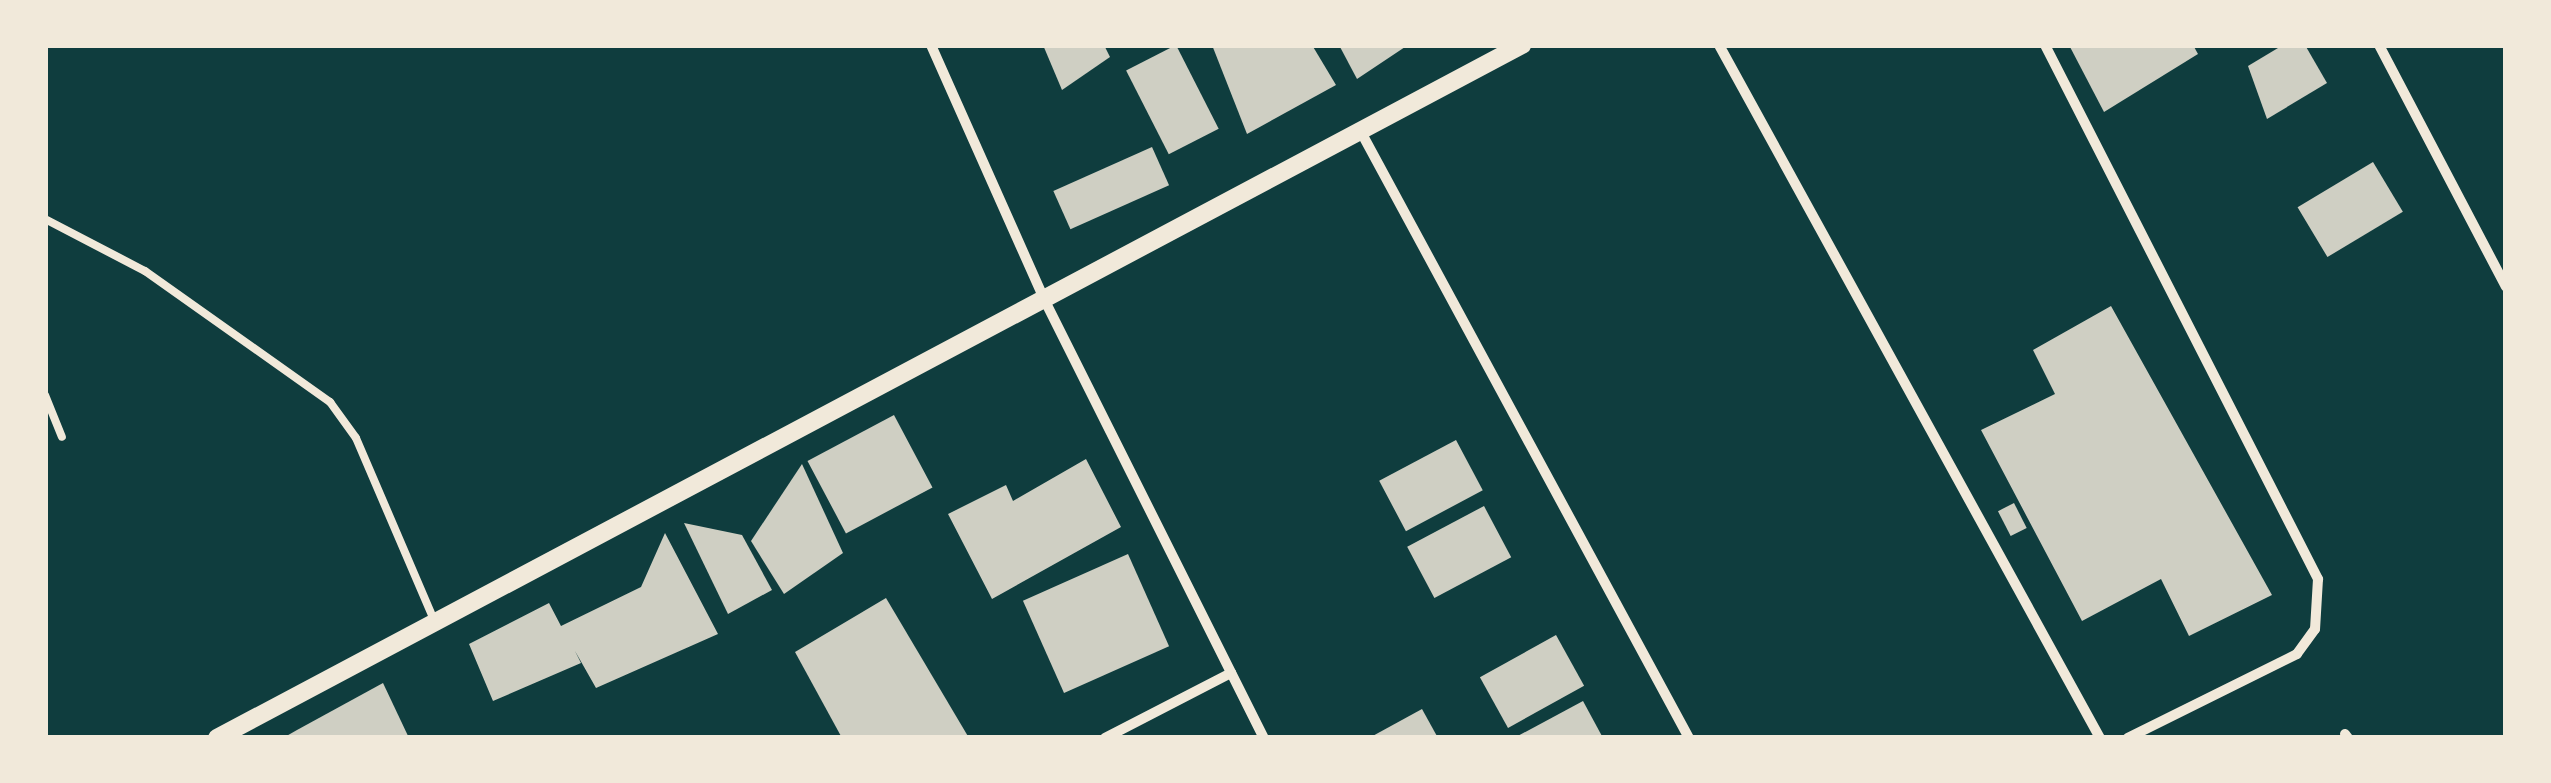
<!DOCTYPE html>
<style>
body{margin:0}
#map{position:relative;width:2551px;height:783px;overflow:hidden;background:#0f3d3e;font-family:"Times New Roman",serif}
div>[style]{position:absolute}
.building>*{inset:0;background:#cfcfc3;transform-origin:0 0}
.service>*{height:8px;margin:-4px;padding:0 4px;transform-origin:4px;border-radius:4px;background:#f1e9da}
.minor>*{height:10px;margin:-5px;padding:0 5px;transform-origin:5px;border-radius:5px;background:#f1e9da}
.tertiary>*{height:18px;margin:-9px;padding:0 9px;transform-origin:9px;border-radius:9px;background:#f1e9da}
span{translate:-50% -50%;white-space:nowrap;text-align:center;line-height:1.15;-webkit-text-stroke:8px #f1e9da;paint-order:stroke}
.frame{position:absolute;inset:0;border:48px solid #f1e9da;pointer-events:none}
</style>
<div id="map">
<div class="building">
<div style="clip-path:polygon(1043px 45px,1104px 45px,1110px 57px,1062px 90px)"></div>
<div style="left:1176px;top:45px;width:94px;height:56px;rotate:63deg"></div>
<div style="clip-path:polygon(1212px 45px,1312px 45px,1336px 85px,1247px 134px)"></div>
<div style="clip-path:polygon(1339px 45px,1408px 45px,1357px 79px)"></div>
<div style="clip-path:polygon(2069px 45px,2193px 45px,2198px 54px,2104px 112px)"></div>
<div style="clip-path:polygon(2283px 45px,2305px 45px,2327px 83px,2267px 119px,2248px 66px)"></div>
<div style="left:1152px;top:147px;width:42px;height:108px;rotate:66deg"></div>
<div style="left:2373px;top:162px;width:58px;height:88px;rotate:59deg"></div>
<div style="clip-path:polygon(2111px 306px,2272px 595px,2189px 636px,2161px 579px,2082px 621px,1981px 430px,2055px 394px,2033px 350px)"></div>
<div style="left:894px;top:415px;width:82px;height:98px;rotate:62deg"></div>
<div style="left:1456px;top:440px;width:57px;height:87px;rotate:62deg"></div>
<div style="clip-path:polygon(1086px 459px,1121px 527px,992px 599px,948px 514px,1006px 485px,1013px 501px)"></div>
<div style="clip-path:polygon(802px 464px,843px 553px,784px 594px,751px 541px)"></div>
<div style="left:2014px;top:503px;width:28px;height:18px;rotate:63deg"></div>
<div style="left:1484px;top:506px;width:58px;height:87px;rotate:62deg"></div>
<div style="clip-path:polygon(684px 523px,742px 535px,772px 590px,728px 614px)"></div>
<div style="clip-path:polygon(665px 533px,718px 634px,596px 688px,575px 651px,581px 663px,493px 701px,469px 644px,549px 603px,561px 626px,641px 587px)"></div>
<div style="left:1128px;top:554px;width:101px;height:115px;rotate:66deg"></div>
<div style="clip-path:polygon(886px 598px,969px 738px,842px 738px,795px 652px)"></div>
<div style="left:1556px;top:635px;width:58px;height:87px;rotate:61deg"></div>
<div style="clip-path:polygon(383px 683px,409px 738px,283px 738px,297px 730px)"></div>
<div style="clip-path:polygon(1583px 701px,1603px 738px,1514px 738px)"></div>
<div style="clip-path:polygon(1422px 709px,1438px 738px,1369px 738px)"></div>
</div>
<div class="service">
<div style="left:45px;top:219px;width:113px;rotate:27.5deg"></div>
<div style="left:145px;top:271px;width:227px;rotate:35.3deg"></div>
<div style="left:330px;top:402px;width:44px;rotate:54.2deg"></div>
<div style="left:356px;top:438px;width:198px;rotate:66.8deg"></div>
<div style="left:45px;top:395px;width:45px;rotate:68deg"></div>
</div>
<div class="minor">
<div style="left:931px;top:45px;width:280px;rotate:66deg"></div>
<div style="left:1045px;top:301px;width:489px;rotate:63.4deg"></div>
<div style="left:1719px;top:45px;width:791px;rotate:61.2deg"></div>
<div style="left:2045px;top:45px;width:600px;rotate:62.92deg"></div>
<div style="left:2318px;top:579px;width:50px;rotate:93.4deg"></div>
<div style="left:2315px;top:629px;width:31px;rotate:126deg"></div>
<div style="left:2297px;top:654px;width:189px;rotate:153.6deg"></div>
<div style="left:2379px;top:45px;width:273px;rotate:62.3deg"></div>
<div style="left:1361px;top:132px;width:689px;rotate:61.58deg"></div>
<div style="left:2345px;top:734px;width:5px;rotate:53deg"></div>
<div style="left:1105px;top:738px;width:142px;rotate:-27.3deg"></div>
</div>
<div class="tertiary">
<div style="left:217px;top:738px;width:1478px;rotate:-27.97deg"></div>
</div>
<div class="frame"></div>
</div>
